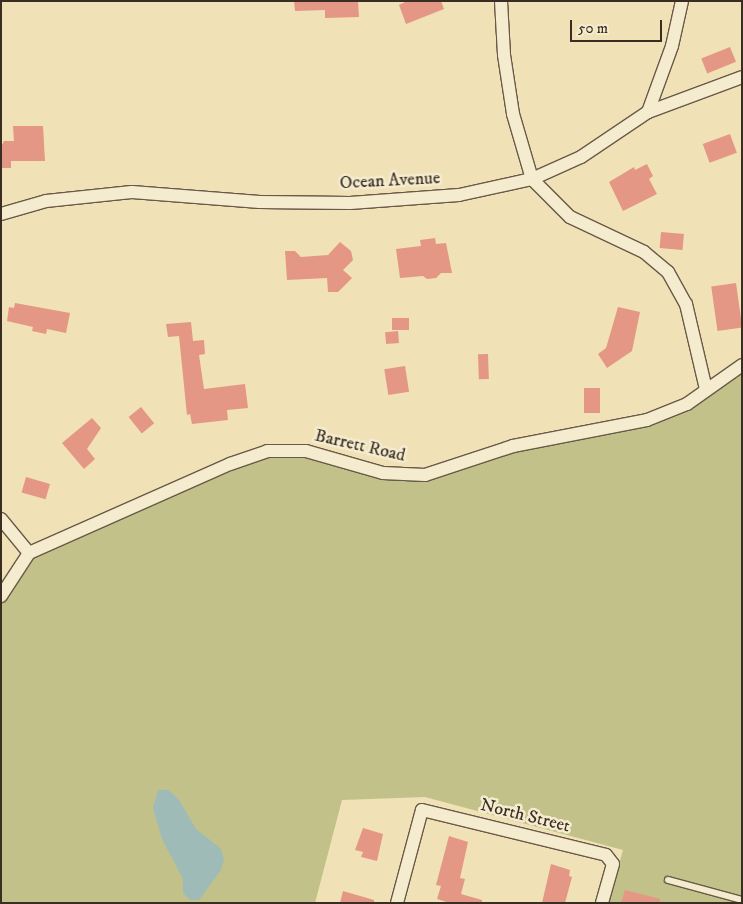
<!DOCTYPE html>
<style>
body{margin:0}
#map{position:relative;width:743px;height:904px;overflow:hidden;background:#f0e1b7;font-family:"IM FELL DW Pica",serif}
div>[style]{position:absolute}
.green>*{inset:0;background:#c1c189}
.water>*{inset:0;background:#9ebbb8}
.building>*{inset:0;background:#e49784;transform-origin:0 0}
.roads{filter:drop-shadow(1px 0 #685a47) drop-shadow(-1px 0 #685a47) drop-shadow(0 1px #685a47) drop-shadow(0 -1px #685a47)}
.service>*{height:6px;margin:-3px;padding:0 3px;transform-origin:3px;border-radius:3px;background:#f5ecd0}
.minor>*{height:12px;margin:-6px;padding:0 6px;transform-origin:6px;border-radius:6px;background:#f5ecd0}
span{translate:-50% -50%;white-space:nowrap;text-align:center;line-height:1.15;-webkit-text-stroke:5px #f5ecd0;paint-order:stroke}
.street-label{font-size:18px;color:#3a2d22}
.frame{position:absolute;inset:0;border:2px solid #3a2d22;pointer-events:none}
.scale{position:absolute;left:570px;top:20px;width:92px;height:22px;box-sizing:border-box;border:2px solid #3a2d22;border-top:0;padding-left:6px;font-size:15px;line-height:18px;white-space:nowrap;color:#3a2d22;-webkit-text-stroke:4px #f5ecd0;paint-order:stroke}
</style>
<div id="map">
<div class="green">
<div style="clip-path:polygon(742px 365px,742px 903px,608px 903px,623px 850px,425px 797px,342px 800px,315px 903px,1px 903px,1px 598px,32px 555px,267px 451px,306px 451px,401px 476px,667px 412px)"></div>
</div>
<div class="water">
<div style="clip-path:polygon(158px 790px,169px 790px,179px 800px,196px 829px,221px 849px,224px 859px,221px 870px,199px 900px,190px 900px,183px 893px,183px 879px,162px 839px,153px 808px)"></div>
</div>
<div class="building">
<div style="clip-path:polygon(294px 1px,358px 1px,359px 17px,325px 18px,325px 10px,295px 11px)"></div>
<div style="clip-path:polygon(407px 1px,441px 1px,444px 9px,406px 24px,399px 5px)"></div>
<div style="left:730px;top:47px;width:16px;height:31px;rotate:68deg"></div>
<div style="clip-path:polygon(13px 126px,43px 126px,45px 161px,11px 161px,11px 168px,1px 168px,1px 147px,4px 141px,14px 141px)"></div>
<div style="left:730px;top:134px;width:20px;height:29px;rotate:70deg"></div>
<div style="clip-path:polygon(647px 164px,653px 176px,649px 179px,657px 194px,623px 211px,609px 182px,634px 167px,635px 170px)"></div>
<div style="left:661px;top:232px;width:23px;height:16px;rotate:5deg"></div>
<div style="clip-path:polygon(435px 238px,436px 244px,446px 243px,452px 273px,441px 273px,436px 278px,427px 279px,423px 276px,400px 278px,396px 249px,421px 246px,420px 240px)"></div>
<div style="clip-path:polygon(340px 242px,351px 251px,353px 260px,343px 270px,352px 278px,338px 292px,328px 292px,327px 278px,287px 280px,285px 251px,295px 251px,301px 257px,328px 255px)"></div>
<div style="left:736px;top:283px;width:45px;height:25px;rotate:82deg"></div>
<div style="clip-path:polygon(15px 303px,70px 313px,66px 333px,47px 329px,46px 334px,32px 331px,33px 327px,7px 321px,9px 307px,14px 308px)"></div>
<div style="clip-path:polygon(618px 307px,640px 312px,632px 351px,607px 368px,598px 354px,606px 348px)"></div>
<div style="left:392px;top:318px;width:17px;height:12px"></div>
<div style="clip-path:polygon(191px 322px,193px 341px,204px 340px,205px 354px,199px 355px,204px 389px,245px 384px,248px 408px,227px 410px,228px 420px,192px 424px,190px 414px,187px 415px,179px 336px,168px 337px,166px 324px)"></div>
<div style="left:398px;top:331px;width:12px;height:13px;rotate:85deg"></div>
<div style="left:488px;top:354px;width:25px;height:10px;rotate:88deg"></div>
<div style="left:405px;top:366px;width:26px;height:21px;rotate:81deg"></div>
<div style="left:584px;top:388px;width:16px;height:25px"></div>
<div style="left:141px;top:407px;width:21px;height:16px;rotate:51deg"></div>
<div style="clip-path:polygon(92px 418px,101px 428px,87px 449px,95px 459px,84px 469px,62px 443px)"></div>
<div style="left:26px;top:477px;width:25px;height:16px;rotate:16deg"></div>
<div style="clip-path:polygon(363px 828px,383px 834px,377px 861px,361px 857px,363px 852px,355px 850px)"></div>
<div style="clip-path:polygon(449px 836px,468px 842px,460px 878px,465px 879px,461px 894px,482px 900px,482px 903px,450px 903px,437px 899px,441px 886px,436px 885px)"></div>
<div style="clip-path:polygon(551px 864px,570px 870px,569px 876px,572px 877px,565px 903px,542px 903px)"></div>
<div style="clip-path:polygon(625px 890px,660px 899px,660px 903px,621px 903px)"></div>
<div style="clip-path:polygon(343px 891px,374px 900px,374px 903px,340px 903px)"></div>
</div>
<div class="roads">
<div class="service">
<div style="left:668px;top:880px;width:77px;rotate:15.1deg"></div>
</div>
<div class="minor">
<div style="left:501px;top:1px;width:54px;rotate:86.8deg"></div>
<div style="left:504px;top:55px;width:60px;rotate:81.3deg"></div>
<div style="left:513px;top:114px;width:68px;rotate:73.7deg"></div>
<div style="left:532px;top:179px;width:54px;rotate:45deg"></div>
<div style="left:570px;top:217px;width:82px;rotate:25.3deg"></div>
<div style="left:644px;top:252px;width:31px;rotate:40deg"></div>
<div style="left:668px;top:272px;width:37px;rotate:61deg"></div>
<div style="left:686px;top:304px;width:87px;rotate:76.8deg"></div>
<div style="left:648px;top:112px;width:100px;rotate:-20.4deg"></div>
<div style="left:1px;top:214px;width:47px;rotate:-16.1deg"></div>
<div style="left:46px;top:201px;width:86px;rotate:-6deg"></div>
<div style="left:132px;top:192px;width:128px;rotate:4.5deg"></div>
<div style="left:260px;top:202px;width:90px;rotate:0.6deg"></div>
<div style="left:350px;top:203px;width:109px;rotate:-4.2deg"></div>
<div style="left:459px;top:195px;width:75px;rotate:-12.4deg"></div>
<div style="left:532px;top:179px;width:54px;rotate:-24.2deg"></div>
<div style="left:581px;top:157px;width:81px;rotate:-33.9deg"></div>
<div style="left:648px;top:112px;width:70px;rotate:-70deg"></div>
<div style="left:672px;top:46px;width:46px;rotate:-77.5deg"></div>
<div style="left:1px;top:519px;width:44px;rotate:50.5deg"></div>
<div style="left:29px;top:553px;width:220px;rotate:-23.9deg"></div>
<div style="left:230px;top:464px;width:39px;rotate:-19deg"></div>
<div style="left:267px;top:451px;width:39px"></div>
<div style="left:306px;top:451px;width:80px;rotate:15.9deg"></div>
<div style="left:383px;top:473px;width:42px;rotate:2.7deg"></div>
<div style="left:425px;top:475px;width:93px;rotate:-18.2deg"></div>
<div style="left:513px;top:446px;width:136px;rotate:-11deg"></div>
<div style="left:647px;top:420px;width:43px;rotate:-21.8deg"></div>
<div style="left:687px;top:404px;width:67px;rotate:-35.3deg"></div>
<div style="left:1px;top:596px;width:51px;rotate:-56.9deg"></div>
<div style="left:397px;top:903px;width:96px;rotate:-75deg"></div>
<div style="left:422px;top:810px;width:189px;rotate:13.7deg"></div>
<div style="left:606px;top:855px;width:11px;rotate:52deg"></div>
<div style="left:613px;top:864px;width:41px;rotate:105.8deg"></div>
</div>
</div>
<div class="street-label">
<span style="left:390px;top:181px;rotate:-3deg">Ocean Avenue</span>
<span style="left:360px;top:446px;rotate:13deg">Barrett Road</span>
<span style="left:525px;top:816px;rotate:14deg">North Street</span>
</div>
<div class="frame"></div>
<div class="scale">50 m</div>
</div>
